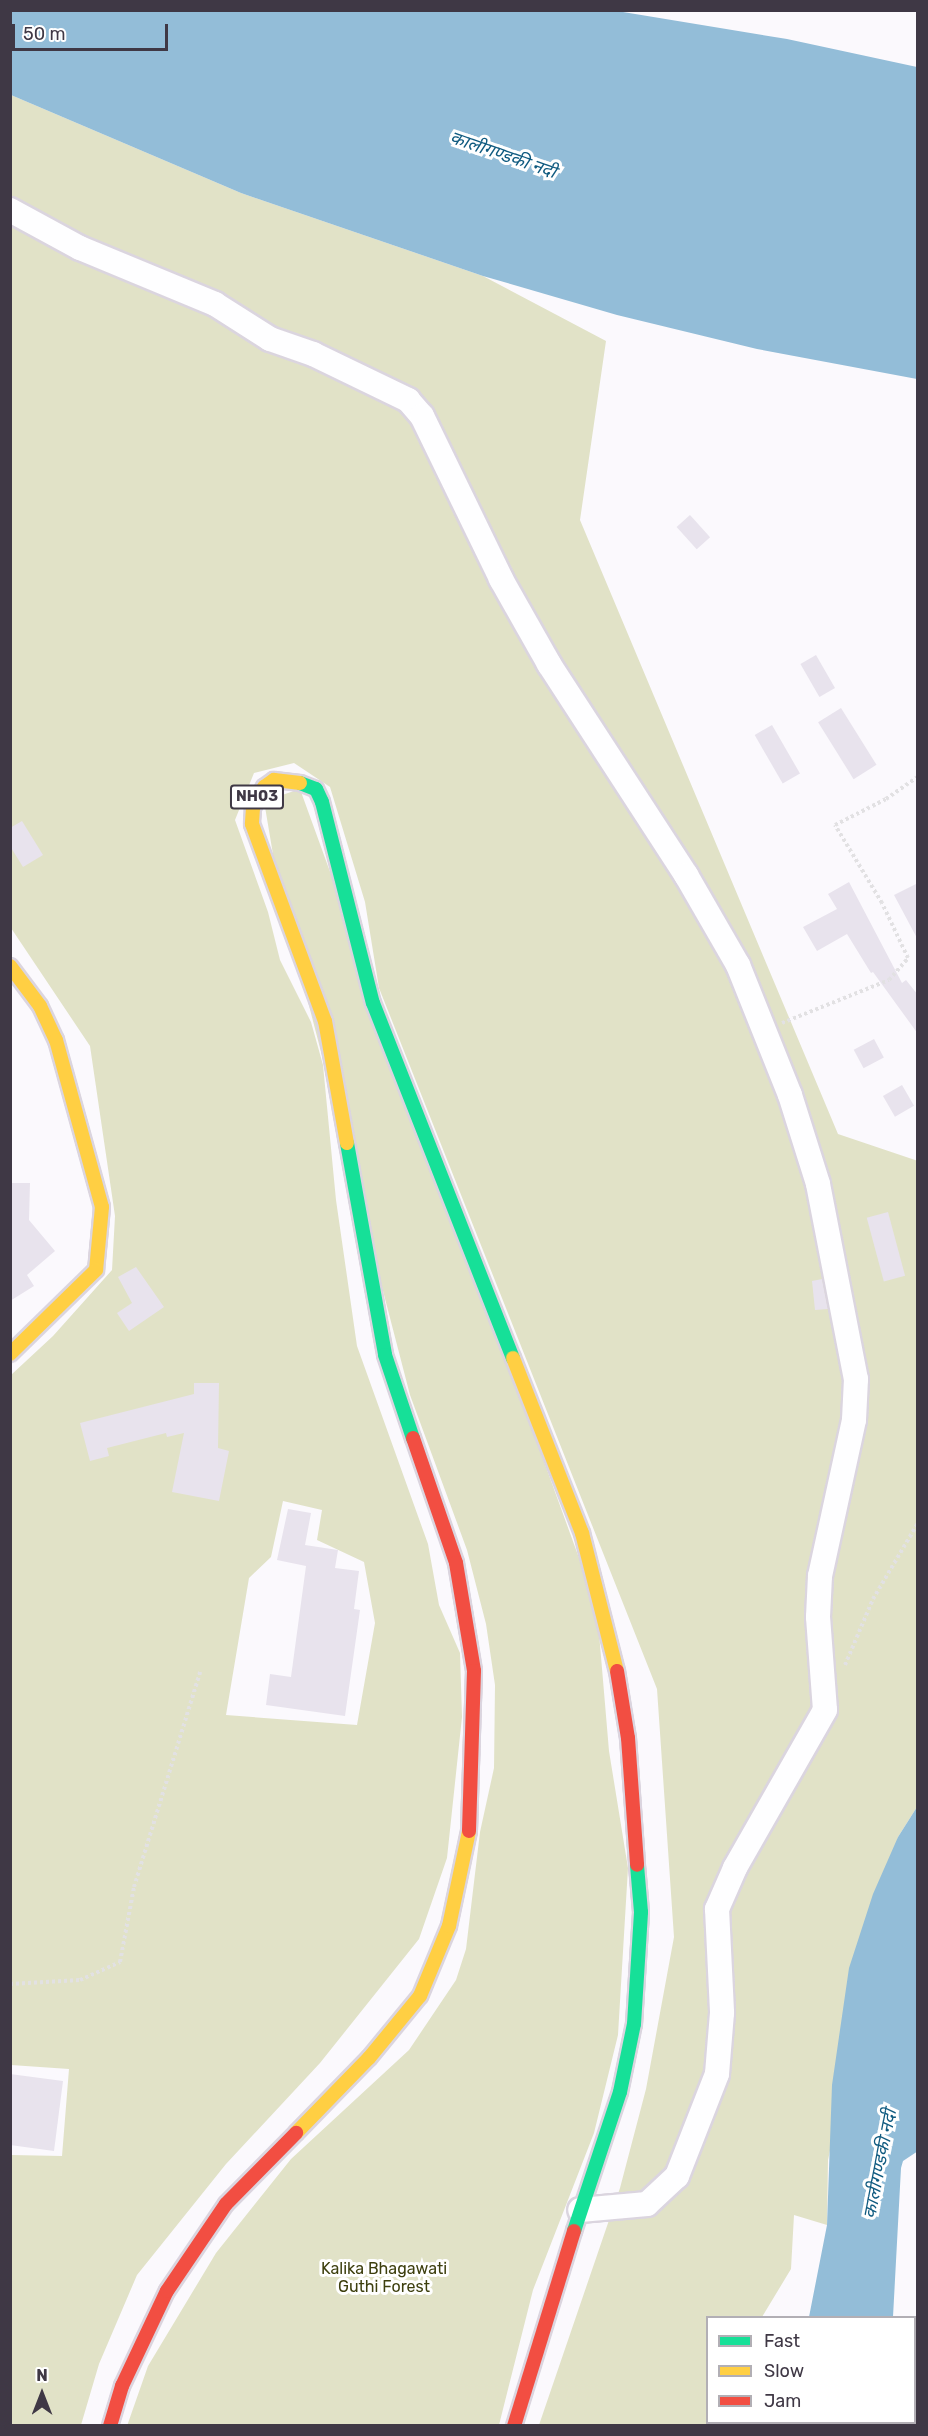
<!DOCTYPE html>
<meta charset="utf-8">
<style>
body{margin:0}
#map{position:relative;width:928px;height:2436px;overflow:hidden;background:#fbf9fd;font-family:Rubik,"Noto Sans Devanagari",sans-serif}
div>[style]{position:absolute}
.green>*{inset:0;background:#e1e2c7}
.water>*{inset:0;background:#93bdd8}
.building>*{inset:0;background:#e8e3ed;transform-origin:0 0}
.path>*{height:4px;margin-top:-2px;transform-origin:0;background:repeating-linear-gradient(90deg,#e2e1e3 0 3px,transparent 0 6px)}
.roads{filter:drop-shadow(2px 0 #dbd5df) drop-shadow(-2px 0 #dbd5df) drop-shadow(0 2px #dbd5df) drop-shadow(0 -2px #dbd5df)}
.street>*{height:24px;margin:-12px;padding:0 12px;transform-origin:12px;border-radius:12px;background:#fefeff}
.fast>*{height:14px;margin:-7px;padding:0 7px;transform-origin:7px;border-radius:7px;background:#16e098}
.slow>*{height:14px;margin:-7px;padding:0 7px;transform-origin:7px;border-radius:7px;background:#ffcf43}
.jam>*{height:14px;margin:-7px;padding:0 7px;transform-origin:7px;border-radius:7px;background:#f24e42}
span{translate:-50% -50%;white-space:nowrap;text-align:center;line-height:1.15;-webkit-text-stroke:6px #fff;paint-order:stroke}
.shield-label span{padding:2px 4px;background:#fff;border:2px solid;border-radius:4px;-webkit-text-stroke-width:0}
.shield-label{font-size:15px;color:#3f3845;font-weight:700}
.park-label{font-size:16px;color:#3d3f0e}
.water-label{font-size:18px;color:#105b80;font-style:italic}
.frame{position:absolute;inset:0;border:12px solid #3f3845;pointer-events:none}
.legend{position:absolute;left:706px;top:2316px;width:210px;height:108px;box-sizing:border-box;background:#fff;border:2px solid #b2afb5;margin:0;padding:8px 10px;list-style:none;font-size:18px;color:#3f3845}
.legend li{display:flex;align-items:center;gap:12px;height:30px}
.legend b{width:30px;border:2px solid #b2afb5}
.north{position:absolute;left:12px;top:2364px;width:60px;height:60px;-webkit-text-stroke:4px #fff;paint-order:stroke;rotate:0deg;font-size:16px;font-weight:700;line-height:24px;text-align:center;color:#3f3845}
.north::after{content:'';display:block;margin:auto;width:21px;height:27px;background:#3f3845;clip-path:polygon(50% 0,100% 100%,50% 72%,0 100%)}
.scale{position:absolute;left:12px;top:24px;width:156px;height:27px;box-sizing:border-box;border:3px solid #3f3845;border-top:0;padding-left:8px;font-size:18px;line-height:21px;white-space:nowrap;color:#3f3845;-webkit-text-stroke:4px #fff;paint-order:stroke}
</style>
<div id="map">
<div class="green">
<div style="clip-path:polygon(evenodd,11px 95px,241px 193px,483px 276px,606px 341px,580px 520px,838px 1134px,918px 1161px,917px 1807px,898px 1837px,828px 2160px,827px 2225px,794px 2215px,791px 2269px,762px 2317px,708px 2318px,708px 2422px,724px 2423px,723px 2425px,539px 2425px,620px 2188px,646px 2089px,674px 1937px,657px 1689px,379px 988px,365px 902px,330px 787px,294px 763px,254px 773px,235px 820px,268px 912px,280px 960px,311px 1022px,323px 1065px,336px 1200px,357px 1346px,428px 1544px,439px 1605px,460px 1653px,462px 1717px,447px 1858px,419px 1939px,320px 2063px,226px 2164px,137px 2275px,99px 2364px,81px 2425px,11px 2425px,11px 2155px,62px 2156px,69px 2069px,11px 2065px,11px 1375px,53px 1336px,112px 1270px,115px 1216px,90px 1046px,11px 928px,11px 95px,283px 1501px,322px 1510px,317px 1540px,364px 1562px,375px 1623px,357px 1725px,226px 1715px,249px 1578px,271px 1557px,283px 1501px)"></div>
<div style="clip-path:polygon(300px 789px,587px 1580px,599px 1633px,609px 1751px,628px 1868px,618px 2035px,594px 2133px,533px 2290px,499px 2425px,127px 2426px,148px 2366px,216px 2253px,291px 2159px,409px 2050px,456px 1980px,466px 1949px,480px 1832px,494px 1768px,495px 1685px,486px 1624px,467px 1550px,410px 1395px,279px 890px,264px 801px)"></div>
</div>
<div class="water">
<div style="clip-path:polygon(11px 10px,617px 11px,787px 39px,917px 67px,917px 379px,757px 349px,617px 315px,483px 276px,241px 193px,11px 95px)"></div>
<div style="clip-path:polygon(917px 1807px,918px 2151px,903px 2161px,901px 2168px,893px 2317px,809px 2317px,827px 2225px,832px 2085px,849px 1968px,873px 1894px,898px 1837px)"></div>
<div style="clip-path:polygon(915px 2400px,917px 2425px,785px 2425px,914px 2422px)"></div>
</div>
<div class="building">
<div style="left:690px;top:515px;width:30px;height:18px;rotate:48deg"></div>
<div style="left:816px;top:655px;width:38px;height:18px;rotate:60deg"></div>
<div style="left:841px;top:708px;width:67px;height:27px;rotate:58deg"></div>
<div style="left:772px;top:725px;width:56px;height:20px;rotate:60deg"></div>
<div style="clip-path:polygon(22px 821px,43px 855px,23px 867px,10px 846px,10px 828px)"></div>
<div style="clip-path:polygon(849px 882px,902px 983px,906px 980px,918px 995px,918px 1034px,873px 972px,871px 973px,847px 934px,817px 951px,803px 927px,837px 909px,828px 894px)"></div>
<div style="clip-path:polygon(918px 883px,918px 940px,894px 895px)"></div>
<div style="left:874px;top:1039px;width:21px;height:23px;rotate:62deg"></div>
<div style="left:902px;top:1085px;width:24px;height:22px;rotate:60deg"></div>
<div style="clip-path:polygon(10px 1183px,30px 1183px,29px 1220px,55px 1251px,27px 1275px,34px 1286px,10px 1301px)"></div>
<div style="left:888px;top:1212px;width:66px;height:22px;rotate:75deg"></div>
<div style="clip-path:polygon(136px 1267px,164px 1307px,129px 1331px,117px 1313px,132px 1303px,118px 1277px)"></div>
<div style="clip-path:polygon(822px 1279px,828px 1309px,815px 1310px,812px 1281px)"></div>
<div style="clip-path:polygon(194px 1383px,219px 1383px,218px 1448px,229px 1451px,219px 1501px,172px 1492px,184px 1433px,167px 1437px,166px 1433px,107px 1448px,109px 1456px,90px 1461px,80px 1423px,194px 1394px)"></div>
<div style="clip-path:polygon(288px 1509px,311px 1513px,305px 1545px,338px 1550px,335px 1568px,359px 1571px,354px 1609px,360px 1610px,345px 1716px,266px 1705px,270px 1674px,291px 1677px,306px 1566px,277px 1560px)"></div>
<div style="clip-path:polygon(10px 2074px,63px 2081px,54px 2151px,10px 2145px)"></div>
</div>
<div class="path">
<div style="left:782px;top:1023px;width:115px;rotate:-21.9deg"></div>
<div style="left:889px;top:980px;width:29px;rotate:-49deg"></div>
<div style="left:908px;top:958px;width:61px;rotate:-115.3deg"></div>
<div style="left:882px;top:903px;width:91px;rotate:-121.1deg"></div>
<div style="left:835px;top:825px;width:57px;rotate:-27deg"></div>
<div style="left:886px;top:799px;width:39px;rotate:-35deg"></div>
<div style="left:845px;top:1665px;width:72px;rotate:-67deg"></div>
<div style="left:873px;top:1599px;width:88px;rotate:-59.4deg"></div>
<div style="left:10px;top:1984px;width:70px;rotate:-3.3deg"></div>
<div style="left:80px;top:1980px;width:44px;rotate:-24.2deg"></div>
<div style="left:120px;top:1962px;width:76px;rotate:-79.4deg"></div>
<div style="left:134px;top:1887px;width:225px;rotate:-72.9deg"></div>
</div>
<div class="roads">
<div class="street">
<div style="left:10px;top:210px;width:80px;rotate:28.5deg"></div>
<div style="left:80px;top:248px;width:146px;rotate:22.5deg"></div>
<div style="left:215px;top:304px;width:65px;rotate:32.5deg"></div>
<div style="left:270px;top:339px;width:46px;rotate:19.2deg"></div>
<div style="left:313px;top:354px;width:106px;rotate:25.8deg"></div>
<div style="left:408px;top:400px;width:21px;rotate:49deg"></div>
<div style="left:422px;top:416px;width:181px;rotate:64.1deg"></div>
<div style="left:501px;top:579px;width:98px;rotate:60.5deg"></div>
<div style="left:549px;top:664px;width:252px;rotate:57deg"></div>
<div style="left:686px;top:875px;width:104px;rotate:60deg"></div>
<div style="left:738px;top:965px;width:140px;rotate:68.2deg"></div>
<div style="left:790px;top:1095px;width:93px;rotate:72.5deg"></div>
<div style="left:818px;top:1184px;width:199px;rotate:79deg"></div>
<div style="left:856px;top:1379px;width:41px;rotate:92.8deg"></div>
<div style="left:854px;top:1420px;width:160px;rotate:102.3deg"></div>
<div style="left:820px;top:1576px;width:41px;rotate:92.8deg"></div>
<div style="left:818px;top:1617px;width:93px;rotate:85.7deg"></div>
<div style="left:825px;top:1710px;width:182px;rotate:119.7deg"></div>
<div style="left:735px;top:1868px;width:45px;rotate:113.7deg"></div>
<div style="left:717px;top:1909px;width:104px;rotate:87.2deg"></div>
<div style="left:722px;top:2013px;width:61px;rotate:94.7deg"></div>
<div style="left:717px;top:2074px;width:110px;rotate:111.4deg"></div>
<div style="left:677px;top:2176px;width:41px;rotate:137deg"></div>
<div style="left:647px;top:2204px;width:67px;rotate:174.9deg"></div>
</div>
<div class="fast">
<div style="left:300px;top:783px;width:17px;rotate:21deg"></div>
<div style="left:316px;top:789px;width:14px;rotate:65deg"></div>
<div style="left:322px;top:802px;width:207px;rotate:75.8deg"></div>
<div style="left:373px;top:1003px;width:382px;rotate:68.5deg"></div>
<div style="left:347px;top:1143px;width:215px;rotate:79.8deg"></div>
<div style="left:385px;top:1355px;width:88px;rotate:71.4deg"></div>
<div style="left:574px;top:2231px;width:146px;rotate:-71.7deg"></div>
<div style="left:620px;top:2092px;width:69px;rotate:-78.4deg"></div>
<div style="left:634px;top:2024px;width:112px;rotate:-86.4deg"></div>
<div style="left:641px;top:1912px;width:47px;rotate:-94.9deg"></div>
</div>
<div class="slow">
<div style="left:300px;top:783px;width:26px;rotate:-173deg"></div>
<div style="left:274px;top:780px;width:12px;rotate:145deg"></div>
<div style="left:264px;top:787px;width:24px;rotate:118deg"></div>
<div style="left:253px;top:808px;width:16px;rotate:94deg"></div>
<div style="left:252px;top:824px;width:210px;rotate:69.7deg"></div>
<div style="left:325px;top:1021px;width:124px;rotate:79.8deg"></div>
<div style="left:10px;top:966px;width:50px;rotate:53.1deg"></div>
<div style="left:40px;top:1006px;width:38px;rotate:65deg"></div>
<div style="left:56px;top:1040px;width:173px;rotate:74.6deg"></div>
<div style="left:102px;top:1207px;width:63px;rotate:95.4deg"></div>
<div style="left:96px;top:1270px;width:120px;rotate:135.7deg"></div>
<div style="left:513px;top:1358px;width:188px;rotate:68.5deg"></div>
<div style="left:582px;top:1533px;width:142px;rotate:75.8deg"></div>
<div style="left:296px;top:2133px;width:105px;rotate:-45.8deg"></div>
<div style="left:369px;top:2058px;width:80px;rotate:-50.6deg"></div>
<div style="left:420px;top:1996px;width:76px;rotate:-67.5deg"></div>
<div style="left:449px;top:1926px;width:97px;rotate:-78.1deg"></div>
</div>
<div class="jam">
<div style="left:413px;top:1438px;width:132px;rotate:71deg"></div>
<div style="left:456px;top:1563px;width:109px;rotate:80.5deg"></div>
<div style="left:474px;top:1671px;width:160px;rotate:91.8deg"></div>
<div style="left:617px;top:1671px;width:68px;rotate:80.7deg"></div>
<div style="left:628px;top:1738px;width:127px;rotate:85.9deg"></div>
<div style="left:110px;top:2426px;width:42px;rotate:-73.3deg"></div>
<div style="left:122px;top:2386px;width:105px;rotate:-64.7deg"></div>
<div style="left:167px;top:2291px;width:105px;rotate:-55.9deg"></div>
<div style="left:226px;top:2204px;width:100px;rotate:-45.4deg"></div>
<div style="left:514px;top:2426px;width:204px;rotate:-72.9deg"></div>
</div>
</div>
<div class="shield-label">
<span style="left:257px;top:797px">NH03</span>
</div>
<div class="park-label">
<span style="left:384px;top:2278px">Kalika Bhagawati<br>Guthi Forest</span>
</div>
<div class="water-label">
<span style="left:503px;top:155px;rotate:19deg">कालीगण्डकी नदी</span>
<span style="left:880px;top:2164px;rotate:-79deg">कालीगण्डकी नदी</span>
</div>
<div class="frame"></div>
<ul class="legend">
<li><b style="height:8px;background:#16e098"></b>Fast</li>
<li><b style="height:8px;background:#ffcf43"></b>Slow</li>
<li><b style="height:8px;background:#f24e42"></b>Jam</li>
</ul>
<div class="north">N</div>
<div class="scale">50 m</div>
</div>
